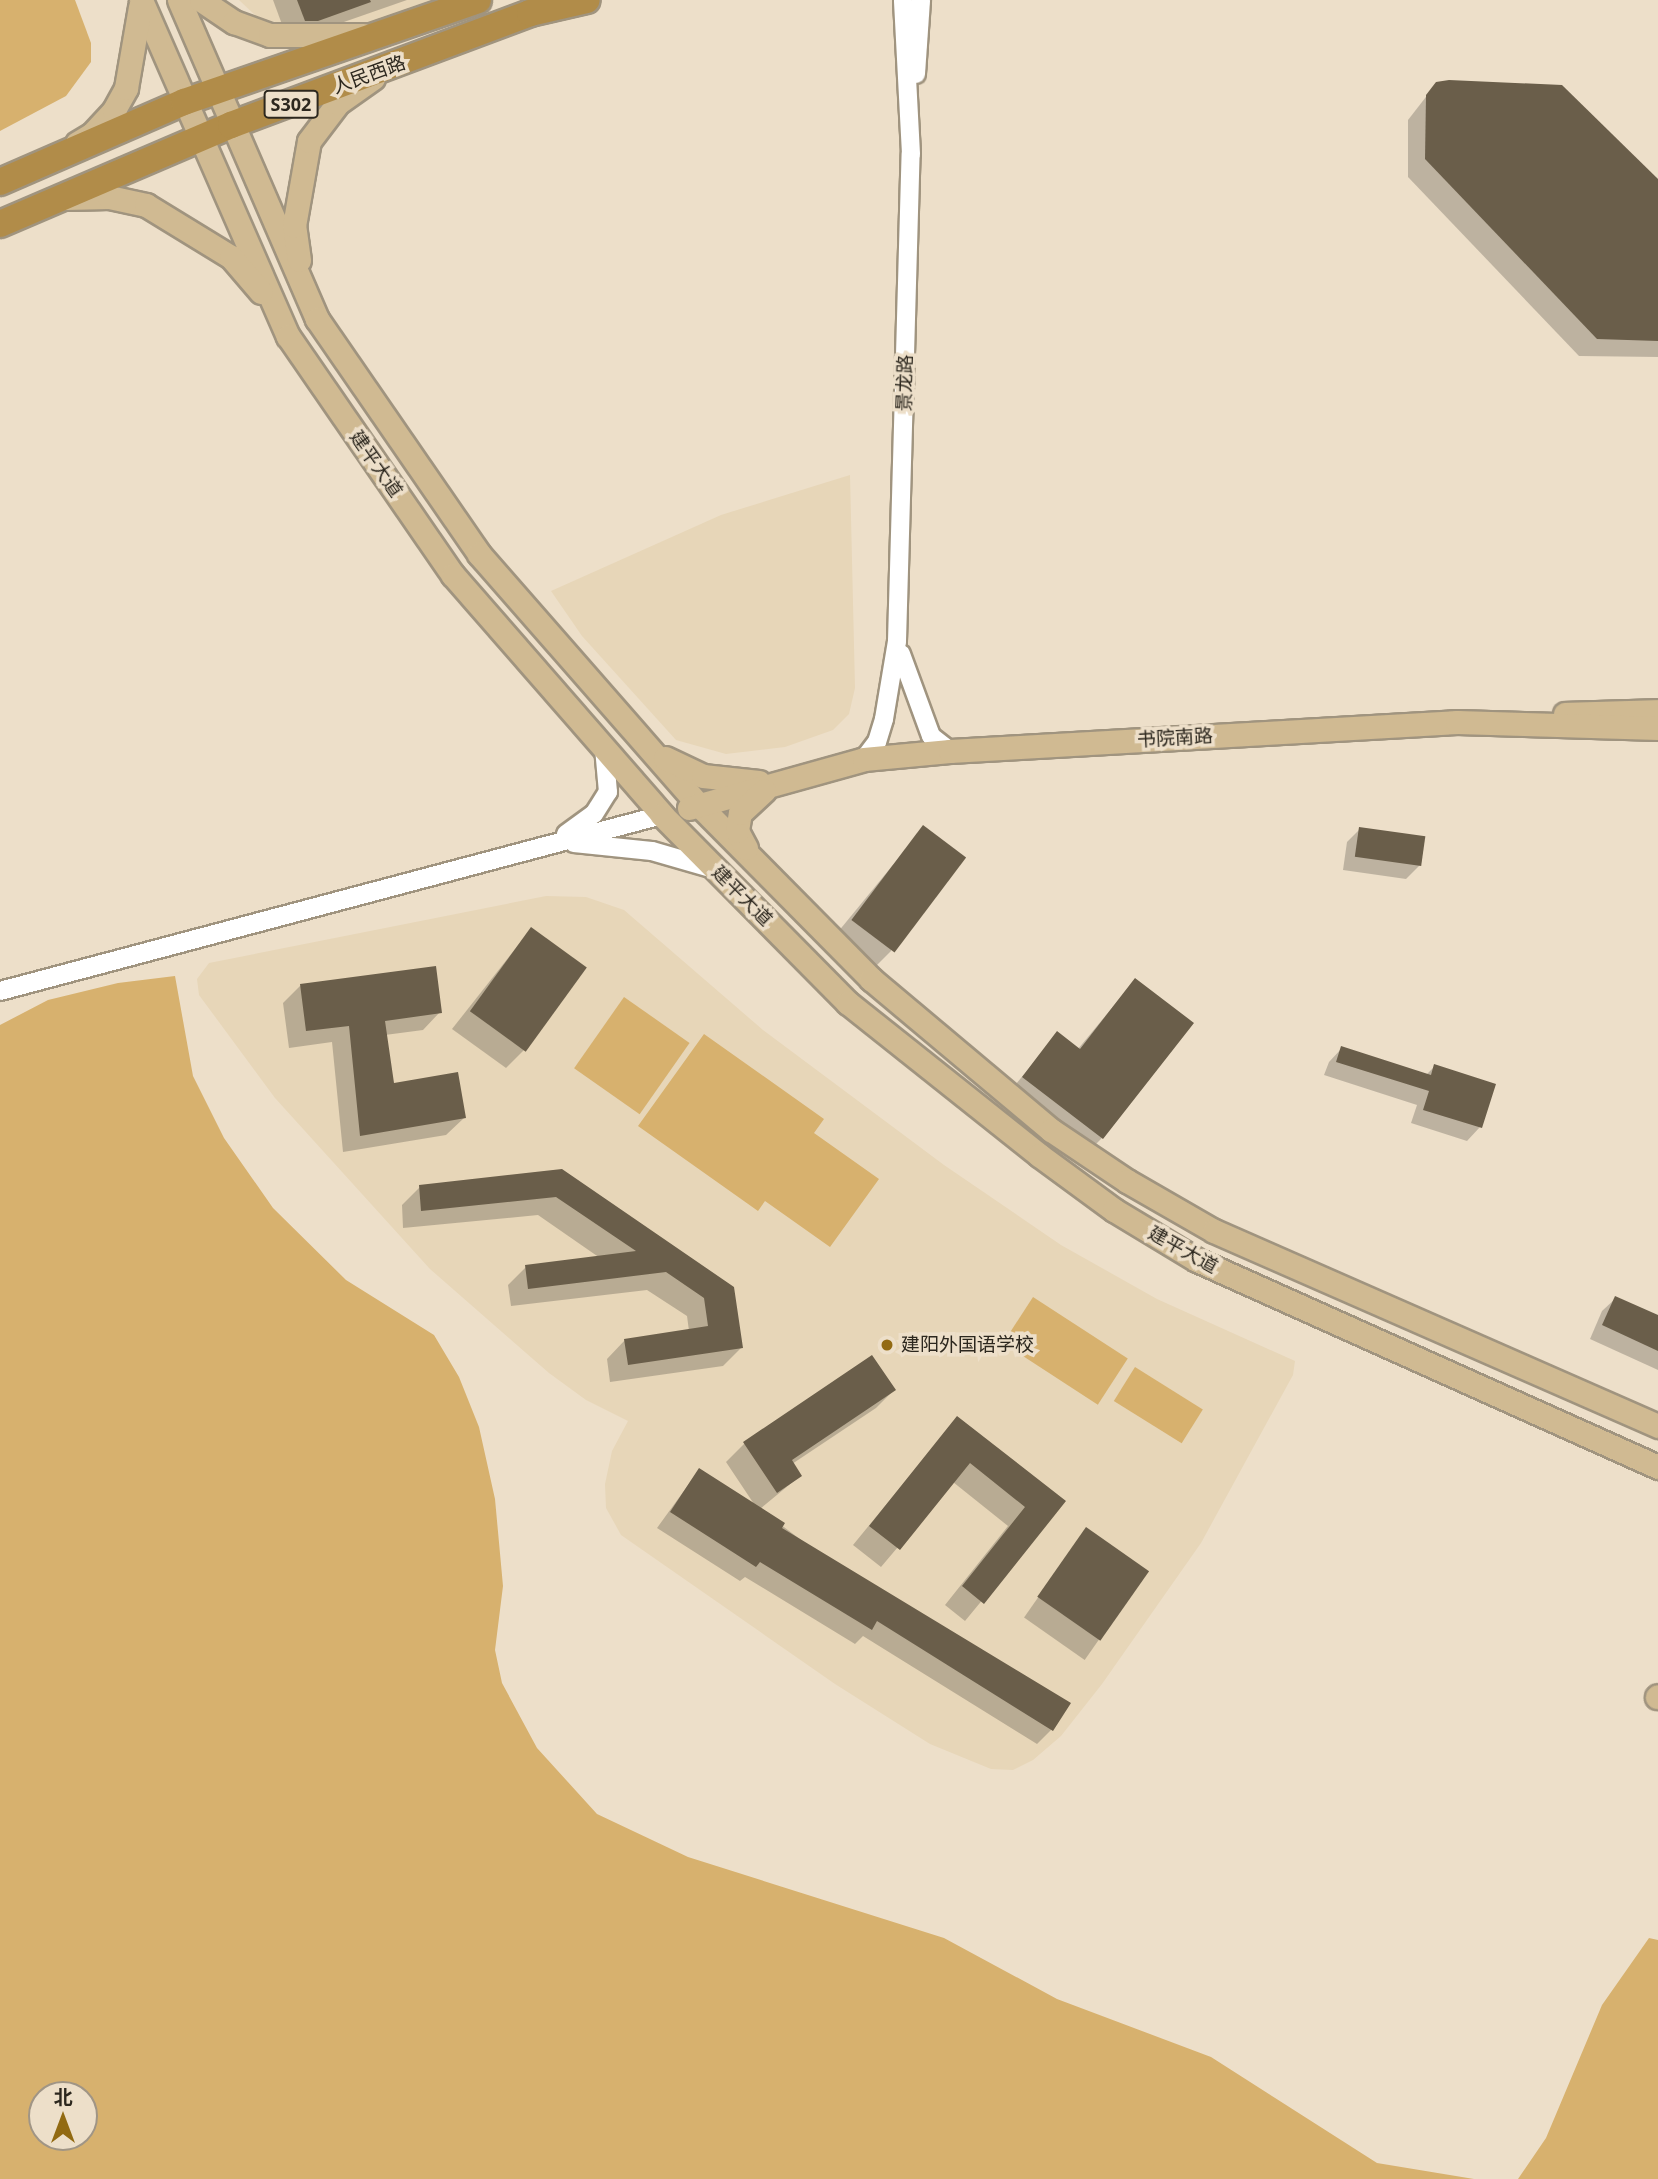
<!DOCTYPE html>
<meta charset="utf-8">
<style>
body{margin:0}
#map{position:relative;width:1658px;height:2179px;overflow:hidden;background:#eddfc9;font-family:"Noto Sans","Noto Sans SC",sans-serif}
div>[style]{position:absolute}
.built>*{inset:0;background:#e7d6b8}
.green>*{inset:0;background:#d7b16e;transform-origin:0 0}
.shadow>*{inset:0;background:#0003;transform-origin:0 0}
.building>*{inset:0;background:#6a5e4a;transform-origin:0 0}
.roads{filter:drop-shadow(2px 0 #a0947f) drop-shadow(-2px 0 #a0947f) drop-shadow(0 2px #a0947f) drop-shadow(0 -2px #a0947f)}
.minor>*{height:18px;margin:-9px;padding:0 9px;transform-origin:9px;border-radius:9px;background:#fff}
.major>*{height:23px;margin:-11.5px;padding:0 11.5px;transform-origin:11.5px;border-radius:11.5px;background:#d0ba92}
.highway>*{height:26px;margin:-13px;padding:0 13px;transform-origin:13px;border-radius:13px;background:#b18c49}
.dots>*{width:19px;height:19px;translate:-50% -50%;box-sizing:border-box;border:4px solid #eddfc9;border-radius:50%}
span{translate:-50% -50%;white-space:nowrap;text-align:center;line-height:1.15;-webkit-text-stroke:7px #eddfc9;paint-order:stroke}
.shield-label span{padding:2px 5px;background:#eddfc9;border:2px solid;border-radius:5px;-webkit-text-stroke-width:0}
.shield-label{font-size:18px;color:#2c271e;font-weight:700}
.street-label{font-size:19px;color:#2c271e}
.poi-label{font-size:19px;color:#2c271e}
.left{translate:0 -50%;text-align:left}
.north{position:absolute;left:28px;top:2081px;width:70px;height:70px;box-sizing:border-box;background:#eddfc9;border:2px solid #a09585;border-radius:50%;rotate:0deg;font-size:19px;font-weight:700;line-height:28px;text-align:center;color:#2c271e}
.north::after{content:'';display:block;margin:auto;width:24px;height:32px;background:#926a12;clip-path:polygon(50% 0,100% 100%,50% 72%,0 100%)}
</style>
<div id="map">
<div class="built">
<div style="clip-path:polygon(239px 0,440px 0,361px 27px,284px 24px,258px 18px)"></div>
<div style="clip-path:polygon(850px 475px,855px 688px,849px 714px,833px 730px,785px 747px,726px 754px,676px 740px,582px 636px,551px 591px,721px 515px)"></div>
<div style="clip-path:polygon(546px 896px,586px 897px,624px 910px,763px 1030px,944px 1165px,1061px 1245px,1157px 1299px,1295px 1361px,1293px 1375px,1201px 1543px,1102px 1684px,1061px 1736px,1033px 1760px,1013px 1770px,991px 1769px,930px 1744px,835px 1684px,621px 1535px,606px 1508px,605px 1484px,612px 1451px,628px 1421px,586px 1400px,549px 1373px,430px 1269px,275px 1098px,199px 995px,197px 979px,209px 963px)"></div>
</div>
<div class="green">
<div style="clip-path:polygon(0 0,75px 0,91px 43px,91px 62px,66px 96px,0 131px)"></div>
<div style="clip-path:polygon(evenodd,175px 976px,193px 1076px,224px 1138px,273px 1208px,346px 1280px,434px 1335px,459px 1377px,479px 1427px,495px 1499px,503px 1586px,495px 1650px,502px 1683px,537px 1748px,597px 1814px,688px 1857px,944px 1938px,1057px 1999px,1211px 2057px,1377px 2163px,1474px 2179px,0 2179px,0 1025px,48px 1000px,118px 983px,175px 976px,42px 2095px,84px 2095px,84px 2137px,42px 2137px,42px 2095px)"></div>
<div style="left:624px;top:997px;width:80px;height:87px;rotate:35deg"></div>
<div style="clip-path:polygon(704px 1034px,824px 1119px,814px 1133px,879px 1179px,830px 1247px,765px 1201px,758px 1211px,638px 1126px)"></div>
<div style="left:1033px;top:1297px;width:113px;height:55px;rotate:33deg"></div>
<div style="left:1135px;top:1367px;width:80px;height:40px;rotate:32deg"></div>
<div style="clip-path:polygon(1649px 1938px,1658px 1940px,1658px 2179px,1518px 2179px,1546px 2138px,1602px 2005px)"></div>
</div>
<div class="shadow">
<div style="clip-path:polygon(273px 0,407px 0,298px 38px,287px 38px)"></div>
<div style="clip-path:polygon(1436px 84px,1658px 182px,1658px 357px,1579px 356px,1408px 177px,1408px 120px)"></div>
<div style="clip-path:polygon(924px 827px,891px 951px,873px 969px,833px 938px)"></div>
<div style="clip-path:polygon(1360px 829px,1420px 865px,1406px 879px,1343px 870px,1347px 842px)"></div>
<div style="clip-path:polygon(531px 929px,524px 1050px,506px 1068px,452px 1029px)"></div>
<div style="clip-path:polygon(1135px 980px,1102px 1138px,1084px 1156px,1006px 1096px,1058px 1033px,1078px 1049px)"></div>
<div style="clip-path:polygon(300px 986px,440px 1012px,423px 1030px,385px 1035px,392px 1085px,464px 1118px,446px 1135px,343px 1152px,332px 1042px,289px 1048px,283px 1003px)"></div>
<div style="clip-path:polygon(1342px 1048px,1426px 1075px,1435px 1066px,1480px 1127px,1467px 1141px,1411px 1123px,1417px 1105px,1324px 1075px,1329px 1062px)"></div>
<div style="clip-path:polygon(561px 1171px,733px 1288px,741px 1348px,723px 1366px,610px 1382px,607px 1359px,625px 1340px,689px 1331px,687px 1316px,647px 1290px,511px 1306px,508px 1285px,526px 1267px,600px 1258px,538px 1215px,403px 1228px,402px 1205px,420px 1187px)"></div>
<div style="clip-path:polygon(1616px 1298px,1658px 1317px,1658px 1370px,1590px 1339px,1602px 1311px)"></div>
<div style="clip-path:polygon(871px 1357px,894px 1390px,876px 1408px,792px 1464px,800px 1476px,760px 1509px,1052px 1729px,1037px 1744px,863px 1636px,855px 1644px,745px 1577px,740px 1581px,657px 1528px,699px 1470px,756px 1507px,726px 1462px,744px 1444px)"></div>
<div style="clip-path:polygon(957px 1418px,1063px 1502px,965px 1621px,945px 1605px,1008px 1526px,953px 1482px,881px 1567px,853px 1545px)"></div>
<div style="left:1086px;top:1529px;width:74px;height:108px;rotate:35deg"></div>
</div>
<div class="building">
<div style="clip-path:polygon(297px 0,370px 0,371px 2px,318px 21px,305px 21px)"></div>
<div style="clip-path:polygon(1449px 80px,1562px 85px,1658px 179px,1658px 341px,1597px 339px,1425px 159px,1426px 95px,1436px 82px)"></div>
<div style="left:923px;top:825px;width:54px;height:119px;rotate:37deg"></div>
<div style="left:1359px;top:827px;width:67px;height:30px;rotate:8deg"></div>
<div style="left:531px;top:927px;width:69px;height:104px;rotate:36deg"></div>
<div style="clip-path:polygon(436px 966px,442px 1013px,385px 1021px,394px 1083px,458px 1072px,466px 1118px,360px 1136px,349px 1026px,306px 1031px,300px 984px)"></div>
<div style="clip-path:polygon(1135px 978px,1194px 1023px,1103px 1139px,1022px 1077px,1057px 1031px,1080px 1049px)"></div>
<div style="clip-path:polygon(1341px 1046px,1431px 1075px,1434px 1064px,1496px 1084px,1482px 1128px,1423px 1110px,1429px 1091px,1336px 1062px)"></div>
<div style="clip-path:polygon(562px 1169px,734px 1287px,743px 1348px,628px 1365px,624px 1339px,708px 1326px,704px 1298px,666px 1272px,528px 1289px,525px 1265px,636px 1251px,556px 1197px,421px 1211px,419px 1185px)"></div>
<div style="clip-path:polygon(1615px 1296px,1658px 1315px,1658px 1351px,1602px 1325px)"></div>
<div style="clip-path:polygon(872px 1355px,896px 1390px,792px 1460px,802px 1476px,777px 1493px,743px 1442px)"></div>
<div style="clip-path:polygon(957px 1416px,1066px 1501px,984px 1604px,962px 1586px,1025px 1507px,970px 1463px,900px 1550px,869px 1526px)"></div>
<div style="clip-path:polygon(699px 1468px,785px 1523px,782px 1528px,1071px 1703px,1053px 1731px,877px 1621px,872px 1630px,760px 1562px,756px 1567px,670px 1512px)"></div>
<div style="left:1086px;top:1527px;width:77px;height:85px;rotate:35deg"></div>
</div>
<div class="roads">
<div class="minor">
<div style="left:916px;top:74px;width:74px;rotate:-86.1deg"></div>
<div style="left:901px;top:654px;width:87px;rotate:69.9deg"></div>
<div style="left:931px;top:736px;width:24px;rotate:38deg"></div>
<div style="left:864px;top:759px;width:21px;rotate:-53deg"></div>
<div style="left:877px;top:742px;width:24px;rotate:-73deg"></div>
<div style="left:884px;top:719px;width:79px;rotate:-80.5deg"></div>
<div style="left:897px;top:641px;width:487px;rotate:-88.4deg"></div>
<div style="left:911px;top:154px;width:154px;rotate:-93deg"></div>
<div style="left:566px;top:834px;width:34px;rotate:-36deg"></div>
<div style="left:594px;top:814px;width:26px;rotate:-58deg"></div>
<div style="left:608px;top:792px;width:44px;rotate:-95.2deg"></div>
<div style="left:574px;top:843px;width:78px;rotate:5.9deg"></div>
<div style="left:652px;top:851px;width:65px;rotate:16.2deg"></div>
<div style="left:0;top:991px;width:685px;rotate:-14.89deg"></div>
</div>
<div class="major">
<div style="left:141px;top:0;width:367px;rotate:66.4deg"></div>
<div style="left:288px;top:336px;width:290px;rotate:55.4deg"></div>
<div style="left:453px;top:575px;width:318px;rotate:48.9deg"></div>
<div style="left:662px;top:815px;width:264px;rotate:45.3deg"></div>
<div style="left:848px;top:1003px;width:244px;rotate:38.5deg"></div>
<div style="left:1039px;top:1155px;width:93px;rotate:36.3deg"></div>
<div style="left:1114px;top:1210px;width:97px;rotate:31.1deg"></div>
<div style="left:1197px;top:1260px;width:505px;rotate:24.18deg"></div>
<div style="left:179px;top:0;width:348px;rotate:66.6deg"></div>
<div style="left:317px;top:319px;width:285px;rotate:55.4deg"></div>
<div style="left:479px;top:554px;width:334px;rotate:48.8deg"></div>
<div style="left:699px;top:805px;width:245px;rotate:45.3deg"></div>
<div style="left:871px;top:979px;width:235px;rotate:40deg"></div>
<div style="left:1051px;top:1130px;width:92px;rotate:33.9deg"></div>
<div style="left:1127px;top:1181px;width:100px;rotate:29.9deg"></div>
<div style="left:1214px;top:1231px;width:485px;rotate:23.7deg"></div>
<div style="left:201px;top:0;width:40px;rotate:34deg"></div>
<div style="left:234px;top:22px;width:38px;rotate:20deg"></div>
<div style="left:270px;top:35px;width:93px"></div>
<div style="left:77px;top:143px;width:17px;rotate:-31deg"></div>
<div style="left:92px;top:134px;width:33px;rotate:-47deg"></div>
<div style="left:114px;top:110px;width:25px;rotate:-61deg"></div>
<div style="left:126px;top:88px;width:82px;rotate:-80.2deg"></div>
<div style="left:65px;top:198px;width:44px;rotate:-1.3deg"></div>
<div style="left:109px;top:197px;width:38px;rotate:12deg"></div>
<div style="left:146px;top:205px;width:100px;rotate:31.5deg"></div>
<div style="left:231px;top:257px;width:46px;rotate:49.4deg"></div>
<div style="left:299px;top:260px;width:34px;rotate:-98deg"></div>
<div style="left:294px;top:226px;width:86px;rotate:-80deg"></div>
<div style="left:309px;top:141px;width:48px;rotate:-52.7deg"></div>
<div style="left:338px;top:103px;width:43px;rotate:-35.5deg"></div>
<div style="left:1565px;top:714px;width:93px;rotate:-1.8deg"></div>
<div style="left:665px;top:758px;width:42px;rotate:25.3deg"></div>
<div style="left:703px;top:776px;width:56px;rotate:6.1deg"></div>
<div style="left:689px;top:808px;width:182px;rotate:-15.6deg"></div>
<div style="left:864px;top:759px;width:86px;rotate:-5.3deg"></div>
<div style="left:950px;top:751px;width:508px;rotate:-3.27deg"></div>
<div style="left:1457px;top:722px;width:201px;rotate:1.7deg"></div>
<div style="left:746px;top:848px;width:19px;rotate:-118deg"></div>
<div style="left:737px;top:831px;width:18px;rotate:-81deg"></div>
<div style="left:740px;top:813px;width:33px;rotate:-43deg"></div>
<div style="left:1657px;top:1697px;width:1px;rotate:-45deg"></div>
</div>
<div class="highway">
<div style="left:0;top:182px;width:201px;rotate:-23.5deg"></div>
<div style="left:184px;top:102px;width:311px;rotate:-19.1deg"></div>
<div style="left:0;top:224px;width:251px;rotate:-23.2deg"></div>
<div style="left:231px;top:125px;width:319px;rotate:-20.5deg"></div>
<div style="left:530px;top:13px;width:58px;rotate:-12.8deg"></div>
</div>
</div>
<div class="dots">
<div style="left:887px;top:1345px;background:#926a12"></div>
</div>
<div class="shield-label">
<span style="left:291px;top:104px">S302</span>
</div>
<div class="street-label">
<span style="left:369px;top:75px;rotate:-20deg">人民西路</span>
<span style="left:905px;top:383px;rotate:-88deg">景龙路</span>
<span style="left:376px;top:464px;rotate:55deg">建平大道</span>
<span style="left:1175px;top:738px;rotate:-3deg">书院南路</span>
<span style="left:742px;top:896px;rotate:45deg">建平大道</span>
<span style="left:1183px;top:1250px;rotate:29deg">建平大道</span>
</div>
<div class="poi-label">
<span class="left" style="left:901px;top:1345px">建阳外国语学校</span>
</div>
<div class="north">北</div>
</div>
